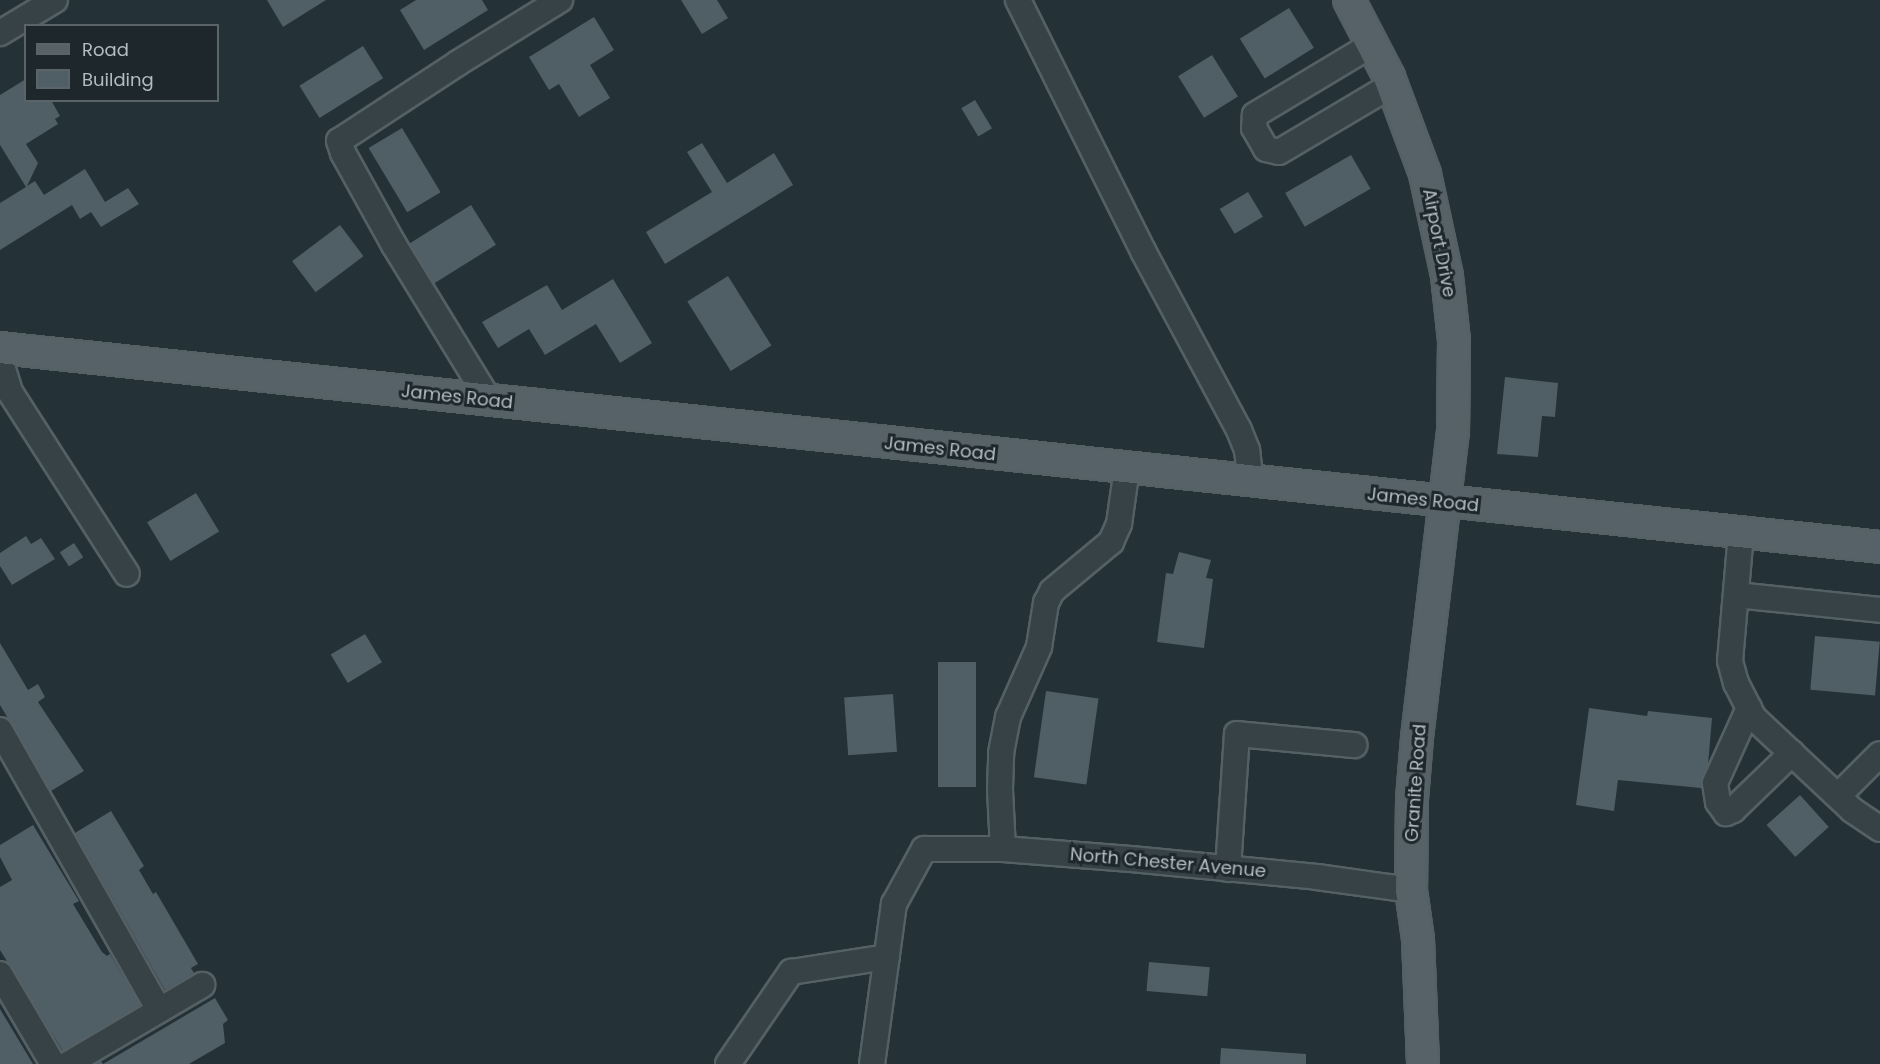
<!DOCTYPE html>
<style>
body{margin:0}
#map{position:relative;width:1880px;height:1064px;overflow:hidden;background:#243136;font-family:Poppins,sans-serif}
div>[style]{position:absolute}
.building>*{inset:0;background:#505e65;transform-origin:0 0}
.roads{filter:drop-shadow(2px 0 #556065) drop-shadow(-2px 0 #556065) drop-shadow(0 2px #556065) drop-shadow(0 -2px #556065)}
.minor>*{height:24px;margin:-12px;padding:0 12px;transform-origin:12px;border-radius:12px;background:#374247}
.major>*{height:30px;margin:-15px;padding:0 15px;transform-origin:15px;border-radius:15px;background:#566267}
span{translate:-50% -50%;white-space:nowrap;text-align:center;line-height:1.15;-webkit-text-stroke:6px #1d272c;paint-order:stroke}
.street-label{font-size:18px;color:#b2bdc3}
.legend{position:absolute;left:24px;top:24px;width:195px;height:78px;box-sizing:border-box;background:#1d272c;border:2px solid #596368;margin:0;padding:8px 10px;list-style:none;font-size:18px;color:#b2bdc3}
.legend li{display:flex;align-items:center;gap:12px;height:30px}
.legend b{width:30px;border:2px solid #596368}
</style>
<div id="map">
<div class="building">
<div style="clip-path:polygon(267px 0,326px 0,283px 27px)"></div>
<div style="clip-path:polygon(416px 0,482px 0,488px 10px,424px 50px,400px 10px)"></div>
<div style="clip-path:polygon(681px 0,717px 0,728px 18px,702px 34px)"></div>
<div style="left:1289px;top:8px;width:47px;height:58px;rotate:58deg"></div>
<div style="clip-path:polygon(594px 17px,614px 50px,590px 65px,610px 98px,579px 117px,559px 84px,549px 90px,529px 57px)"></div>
<div style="left:363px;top:46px;width:38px;height:75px;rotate:58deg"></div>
<div style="left:1212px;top:55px;width:49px;height:40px;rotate:58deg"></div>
<div style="clip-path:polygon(26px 79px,26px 100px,51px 100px,60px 116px,55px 119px,58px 124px,26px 144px,38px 163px,27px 186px,35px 181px,44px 195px,85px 169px,105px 202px,128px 188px,139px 204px,101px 227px,91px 212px,80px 219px,72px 205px,0 250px,0 203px,26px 187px,0 145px,0 95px)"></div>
<div style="left:975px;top:100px;width:33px;height:16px;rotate:59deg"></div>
<div style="left:402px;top:128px;width:75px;height:39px;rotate:59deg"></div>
<div style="clip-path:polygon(702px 143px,727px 183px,774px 153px,793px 185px,665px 264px,646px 232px,712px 192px,687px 152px)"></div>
<div style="left:1351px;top:155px;width:39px;height:76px;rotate:60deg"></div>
<div style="left:1248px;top:192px;width:29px;height:33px;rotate:59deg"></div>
<div style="left:471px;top:205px;width:47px;height:73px;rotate:58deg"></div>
<div style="left:340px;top:225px;width:39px;height:60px;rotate:53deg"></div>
<div style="left:728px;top:276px;width:82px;height:48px;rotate:58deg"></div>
<div style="clip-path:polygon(613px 279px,652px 343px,620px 363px,596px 324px,545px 355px,529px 329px,498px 348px,482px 322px,547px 285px,562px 310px)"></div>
<div style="clip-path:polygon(1505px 377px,1558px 383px,1555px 417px,1542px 416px,1538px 457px,1497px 454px)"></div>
<div style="left:196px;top:493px;width:45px;height:57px;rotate:59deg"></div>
<div style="clip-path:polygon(26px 536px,31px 544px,41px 538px,55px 559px,12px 585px,0 566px,0 553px)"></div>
<div style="left:74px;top:543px;width:17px;height:17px;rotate:57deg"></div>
<div style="clip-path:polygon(1179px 552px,1211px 560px,1206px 578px,1213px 579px,1204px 648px,1157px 642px,1166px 573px,1173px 574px)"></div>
<div style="left:365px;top:634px;width:33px;height:40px;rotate:59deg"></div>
<div style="left:1815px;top:636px;width:65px;height:54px;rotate:5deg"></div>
<div style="clip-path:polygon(0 643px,28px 690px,38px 684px,45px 697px,38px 702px,84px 771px,51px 791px,0 705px)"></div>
<div style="left:938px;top:662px;width:38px;height:125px"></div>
<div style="left:1046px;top:691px;width:53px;height:87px;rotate:8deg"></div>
<div style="left:893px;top:694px;width:58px;height:49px;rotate:86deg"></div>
<div style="clip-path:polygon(1589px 708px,1647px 716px,1648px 711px,1712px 718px,1708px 765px,1702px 778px,1701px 788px,1618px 780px,1614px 811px,1576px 805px)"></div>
<div style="left:1800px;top:795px;width:43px;height:45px;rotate:48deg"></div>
<div style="clip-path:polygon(111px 811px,144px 866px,139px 870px,153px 894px,156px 892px,198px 964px,191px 968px,194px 973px,165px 990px,75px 833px)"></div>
<div style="clip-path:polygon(33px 825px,79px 901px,73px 904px,102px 952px,107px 956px,110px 954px,140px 1005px,63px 1051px,0 950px,0 887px,12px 880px,0 857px,0 845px)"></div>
<div style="left:1149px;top:962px;width:61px;height:29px;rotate:5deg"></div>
<div style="clip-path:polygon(215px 998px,228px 1020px,223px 1024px,225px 1043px,189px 1064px,96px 1064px,101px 1061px,103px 1064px)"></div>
<div style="clip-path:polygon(0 1009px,33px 1064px,0 1064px)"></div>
<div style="clip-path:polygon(1221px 1048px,1306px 1054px,1306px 1064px,1220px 1064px)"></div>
</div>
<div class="roads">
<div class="minor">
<div style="left:1018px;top:0;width:280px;rotate:63.5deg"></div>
<div style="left:1143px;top:251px;width:203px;rotate:61.8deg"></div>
<div style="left:1239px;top:430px;width:22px;rotate:68deg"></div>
<div style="left:1247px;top:450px;width:32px;rotate:83deg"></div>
<div style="left:0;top:33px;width:64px;rotate:-31deg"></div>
<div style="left:1373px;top:44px;width:138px;rotate:149deg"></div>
<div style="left:1255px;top:115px;width:13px;rotate:94deg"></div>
<div style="left:1254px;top:128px;width:24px;rotate:60deg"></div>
<div style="left:1266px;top:149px;width:13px;rotate:13deg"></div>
<div style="left:1279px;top:152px;width:131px;rotate:-30.7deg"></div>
<div style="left:0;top:359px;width:34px;rotate:73deg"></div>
<div style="left:10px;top:392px;width:216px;rotate:57.3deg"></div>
<div style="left:489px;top:400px;width:182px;rotate:-121.5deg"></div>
<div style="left:394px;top:245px;width:105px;rotate:-119deg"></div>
<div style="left:343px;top:153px;width:13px;rotate:-108deg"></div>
<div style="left:339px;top:141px;width:142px;rotate:-33.2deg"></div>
<div style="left:458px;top:63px;width:120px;rotate:-31.7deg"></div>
<div style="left:1741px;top:533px;width:128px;rotate:94.9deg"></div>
<div style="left:1730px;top:661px;width:23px;rotate:75deg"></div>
<div style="left:1736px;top:683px;width:38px;rotate:63deg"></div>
<div style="left:1753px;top:717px;width:136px;rotate:43.2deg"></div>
<div style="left:1852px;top:810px;width:34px;rotate:34deg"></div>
<div style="left:1736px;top:595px;width:145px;rotate:5.9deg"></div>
<div style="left:1749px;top:708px;width:82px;rotate:114.4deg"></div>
<div style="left:1715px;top:783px;width:19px;rotate:81deg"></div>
<div style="left:1718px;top:802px;width:14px;rotate:54deg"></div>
<div style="left:1726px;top:813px;width:8px;rotate:-23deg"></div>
<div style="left:1733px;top:810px;width:82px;rotate:-44deg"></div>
<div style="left:0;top:730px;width:322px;rotate:60.4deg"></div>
<div style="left:1838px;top:796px;width:59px;rotate:-45deg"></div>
<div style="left:1003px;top:849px;width:60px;rotate:-92.9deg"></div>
<div style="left:1000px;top:789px;width:36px;rotate:-88deg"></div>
<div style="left:1001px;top:753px;width:37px;rotate:-79deg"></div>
<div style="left:1008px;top:717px;width:77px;rotate:-66.1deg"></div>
<div style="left:1039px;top:647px;width:45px;rotate:-81deg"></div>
<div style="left:1046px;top:603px;width:13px;rotate:-63deg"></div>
<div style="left:1052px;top:591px;width:77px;rotate:-39.7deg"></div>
<div style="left:1111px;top:542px;width:20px;rotate:-66deg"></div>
<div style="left:1119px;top:524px;width:57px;rotate:-81.9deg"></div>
<div style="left:1228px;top:869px;width:135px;rotate:-86.2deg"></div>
<div style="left:1237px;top:734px;width:118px;rotate:5.4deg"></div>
<div style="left:0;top:974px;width:104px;rotate:59.5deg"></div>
<div style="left:68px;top:1064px;width:156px;rotate:-30.5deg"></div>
<div style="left:728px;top:1064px;width:112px;rotate:-55.6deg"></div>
<div style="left:791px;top:972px;width:97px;rotate:-8.9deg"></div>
<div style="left:872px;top:1064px;width:162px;rotate:-82.2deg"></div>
<div style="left:894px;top:904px;width:63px;rotate:-61.4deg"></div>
<div style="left:924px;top:849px;width:79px"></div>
<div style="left:1003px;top:849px;width:128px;rotate:4.5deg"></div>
<div style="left:1131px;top:859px;width:187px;rotate:5.5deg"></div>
<div style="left:1317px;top:877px;width:95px;rotate:7.9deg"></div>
</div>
<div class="major">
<div style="left:1349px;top:0;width:87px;rotate:62.5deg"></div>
<div style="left:1389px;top:77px;width:103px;rotate:69.6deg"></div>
<div style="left:1425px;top:174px;width:104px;rotate:77.8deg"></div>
<div style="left:1447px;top:276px;width:64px;rotate:83.8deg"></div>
<div style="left:1454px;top:340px;width:91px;rotate:90.6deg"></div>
<div style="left:1453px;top:431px;width:309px;rotate:96.7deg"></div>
<div style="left:1417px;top:738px;width:61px;rotate:94.7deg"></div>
<div style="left:1412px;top:799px;width:91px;rotate:90.6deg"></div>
<div style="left:1411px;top:890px;width:49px;rotate:81.9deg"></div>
<div style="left:1418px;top:939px;width:125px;rotate:87.7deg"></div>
<div style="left:0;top:348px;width:1891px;rotate:6.04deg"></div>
</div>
</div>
<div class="street-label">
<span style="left:1439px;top:243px;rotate:79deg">Airport Drive</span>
<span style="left:457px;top:397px;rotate:6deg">James Road</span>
<span style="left:940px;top:449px;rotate:6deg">James Road</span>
<span style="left:1423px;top:500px;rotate:6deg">James Road</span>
<span style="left:1416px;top:783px;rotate:-86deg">Granite Road</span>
<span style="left:1168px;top:863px;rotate:5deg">North Chester Avenue</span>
</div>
<ul class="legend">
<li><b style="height:8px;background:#566267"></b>Road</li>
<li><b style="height:16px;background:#505e65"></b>Building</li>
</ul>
</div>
